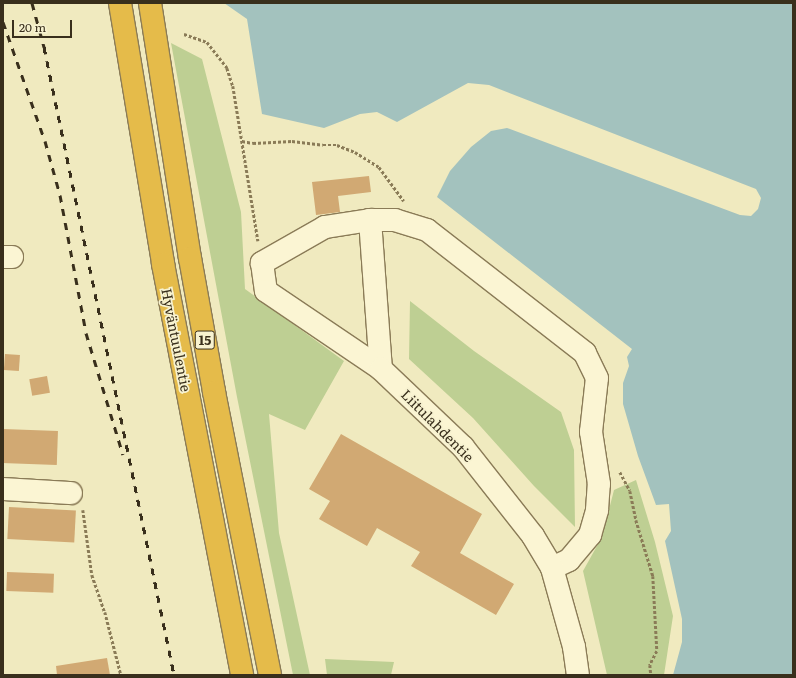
<!DOCTYPE html>
<meta charset="utf-8">
<style>
body{margin:0}
#map{position:relative;width:796px;height:678px;overflow:hidden;background:#f0eabf;font-family:Literata,serif}
div>[style]{position:absolute}
.green>*{inset:0;background:#becf93}
.water>*{inset:0;background:#a3c2be}
.building>*{inset:0;background:#d1a973;transform-origin:0 0}
.path>*{height:2.5px;margin-top:-1.25px;transform-origin:0;background:repeating-linear-gradient(90deg,#8a7b57 0 3px,transparent 0 5px)}
.roads{filter:drop-shadow(1px 0 #8a7b57) drop-shadow(-1px 0 #8a7b57) drop-shadow(0 1px #8a7b57) drop-shadow(0 -1px #8a7b57)}
.minor>*{height:22px;margin:-11px;padding:0 11px;transform-origin:11px;border-radius:11px;background:#fbf5d3}
.highway>*{height:22px;margin:-11px;padding:0 11px;transform-origin:11px;border-radius:11px;background:#e5bb4a}
.rail>*{height:3px;margin-top:-1.5px;transform-origin:0;background:repeating-linear-gradient(90deg,#392f1c 0 7px,transparent 0 14px)}
span{translate:-50% -50%;white-space:nowrap;text-align:center;line-height:1.15;-webkit-text-stroke:3.5px #f7f2d0;paint-order:stroke}
.shield-label span{padding:1px 3px;background:#f7f2d0;border:1px solid;border-radius:3px;-webkit-text-stroke-width:0}
.shield-label{font-size:13px;color:#392f1c;font-weight:700}
.street-label{font-size:14px;color:#392f1c}
.frame{position:absolute;inset:0;border:4px solid #392f1c;pointer-events:none}
.scale{position:absolute;left:12px;top:20px;width:60px;height:18px;box-sizing:border-box;border:2px solid #392f1c;border-top:0;padding-left:5px;font-size:12px;line-height:14px;white-space:nowrap;color:#392f1c;-webkit-text-stroke:3px #f7f2d0;paint-order:stroke}
</style>
<div id="map">
<div class="green">
<div style="clip-path:polygon(171px 43px,202px 59px,241px 212px,245px 289px,344px 361px,305px 430px,269px 414px,279px 533px,310px 675px,293px 675px,237px 397px)"></div>
<div style="clip-path:polygon(410px 301px,474px 351px,561px 412px,574px 450px,575px 527px,534px 486px,473px 418px,409px 359px)"></div>
<div style="clip-path:polygon(636px 480px,655px 542px,673px 616px,664px 675px,607px 675px,583px 571px,602px 537px,614px 490px)"></div>
<div style="clip-path:polygon(325px 659px,394px 662px,391px 675px,327px 675px)"></div>
</div>
<div class="water">
<div style="clip-path:polygon(224px 3px,793px 3px,793px 675px,673px 675px,682px 642px,682px 619px,665px 541px,671px 531px,669px 504px,656px 505px,638px 456px,623px 404px,623px 383px,629px 366px,627px 357px,632px 349px,437px 197px,450px 171px,471px 147px,491px 131px,507px 128px,740px 215px,751px 216px,758px 209px,761px 198px,756px 189px,489px 85px,468px 83px,397px 122px,377px 112px,360px 114px,324px 128px,262px 114px,247px 19px)"></div>
</div>
<div class="building">
<div style="clip-path:polygon(369px 176px,371px 192px,338px 196px,340px 212px,316px 215px,312px 182px)"></div>
<div style="left:5px;top:354px;width:15px;height:16px;rotate:4deg"></div>
<div style="left:47px;top:376px;width:17px;height:18px;rotate:80deg"></div>
<div style="left:3px;top:429px;width:55px;height:34px;rotate:2deg"></div>
<div style="clip-path:polygon(341px 434px,482px 514px,460px 553px,514px 584px,496px 615px,411px 566px,420px 552px,377px 528px,367px 546px,319px 519px,330px 501px,309px 489px)"></div>
<div style="left:9px;top:507px;width:67px;height:32px;rotate:3deg"></div>
<div style="left:7px;top:572px;width:47px;height:19px;rotate:2deg"></div>
<div style="clip-path:polygon(107px 658px,110px 675px,57px 675px,56px 666px)"></div>
</div>
<div class="path">
<div style="left:184px;top:34px;width:24px;rotate:19deg"></div>
<div style="left:207px;top:42px;width:33px;rotate:52deg"></div>
<div style="left:227px;top:68px;width:19px;rotate:72deg"></div>
<div style="left:233px;top:86px;width:157px;rotate:80.8deg"></div>
<div style="left:242px;top:141px;width:11px;rotate:10deg"></div>
<div style="left:253px;top:143px;width:39px;rotate:-3deg"></div>
<div style="left:292px;top:141px;width:31px;rotate:7deg"></div>
<div style="left:323px;top:145px;width:14px"></div>
<div style="left:337px;top:145px;width:19px;rotate:21deg"></div>
<div style="left:355px;top:152px;width:28px;rotate:32deg"></div>
<div style="left:379px;top:167px;width:42px;rotate:53.7deg"></div>
<div style="left:620px;top:472px;width:21px;rotate:62deg"></div>
<div style="left:630px;top:491px;width:30px;rotate:78deg"></div>
<div style="left:636px;top:520px;width:59px;rotate:73.1deg"></div>
<div style="left:653px;top:576px;width:75px;rotate:86.9deg"></div>
<div style="left:657px;top:651px;width:16px;rotate:117deg"></div>
<div style="left:650px;top:665px;width:10px;rotate:84deg"></div>
<div style="left:83px;top:510px;width:66px;rotate:82.1deg"></div>
<div style="left:92px;top:575px;width:39px;rotate:71deg"></div>
<div style="left:105px;top:612px;width:65px;rotate:75.7deg"></div>
</div>
<div class="roads">
<div class="minor">
<div style="left:370px;top:220px;width:149px;rotate:85.8deg"></div>
<div style="left:3px;top:257px;width:9px"></div>
<div style="left:3px;top:489px;width:68px;rotate:3.4deg"></div>
<div style="left:552px;top:568px;width:19px;rotate:-25deg"></div>
<div style="left:569px;top:560px;width:33px;rotate:-50deg"></div>
<div style="left:590px;top:535px;width:26px;rotate:-74deg"></div>
<div style="left:597px;top:510px;width:26px;rotate:-86deg"></div>
<div style="left:599px;top:484px;width:53px;rotate:-98.7deg"></div>
<div style="left:591px;top:432px;width:54px;rotate:-83.7deg"></div>
<div style="left:597px;top:378px;width:28px;rotate:-116deg"></div>
<div style="left:585px;top:353px;width:200px;rotate:-142.1deg"></div>
<div style="left:427px;top:230px;width:34px;rotate:-163deg"></div>
<div style="left:395px;top:220px;width:25px;rotate:180deg"></div>
<div style="left:370px;top:220px;width:46px;rotate:171.2deg"></div>
<div style="left:325px;top:227px;width:73px;rotate:150.3deg"></div>
<div style="left:262px;top:263px;width:28px;rotate:82deg"></div>
<div style="left:266px;top:291px;width:139px;rotate:34.1deg"></div>
<div style="left:381px;top:369px;width:113px;rotate:43.6deg"></div>
<div style="left:463px;top:447px;width:113px;rotate:51.8deg"></div>
<div style="left:533px;top:536px;width:37px;rotate:59deg"></div>
<div style="left:552px;top:568px;width:82px;rotate:74.4deg"></div>
<div style="left:574px;top:647px;width:28px;rotate:82deg"></div>
</div>
<div class="highway">
<div style="left:120px;top:3px;width:265px;rotate:80.6deg"></div>
<div style="left:163px;top:264px;width:419px;rotate:79.1deg"></div>
<div style="left:150px;top:3px;width:258px;rotate:81.1deg"></div>
<div style="left:190px;top:258px;width:136px;rotate:79.8deg"></div>
<div style="left:214px;top:392px;width:288px;rotate:78.8deg"></div>
</div>
</div>
<div class="rail">
<div style="left:32px;top:3px;width:46px;rotate:74.7deg"></div>
<div style="left:44px;top:47px;width:641px;rotate:78.3deg"></div>
<div style="left:3px;top:22px;width:126px;rotate:70.6deg"></div>
<div style="left:45px;top:141px;width:56px;rotate:74.5deg"></div>
<div style="left:60px;top:195px;width:140px;rotate:79.3deg"></div>
<div style="left:86px;top:333px;width:127px;rotate:73.1deg"></div>
</div>
<div class="shield-label">
<span style="left:205px;top:340px">15</span>
</div>
<div class="street-label">
<span style="left:177px;top:340px;rotate:79deg">Hyväntuulentie</span>
<span style="left:438px;top:425px;rotate:45deg">Liitulahdentie</span>
</div>
<div class="frame"></div>
<div class="scale">20 m</div>
</div>
